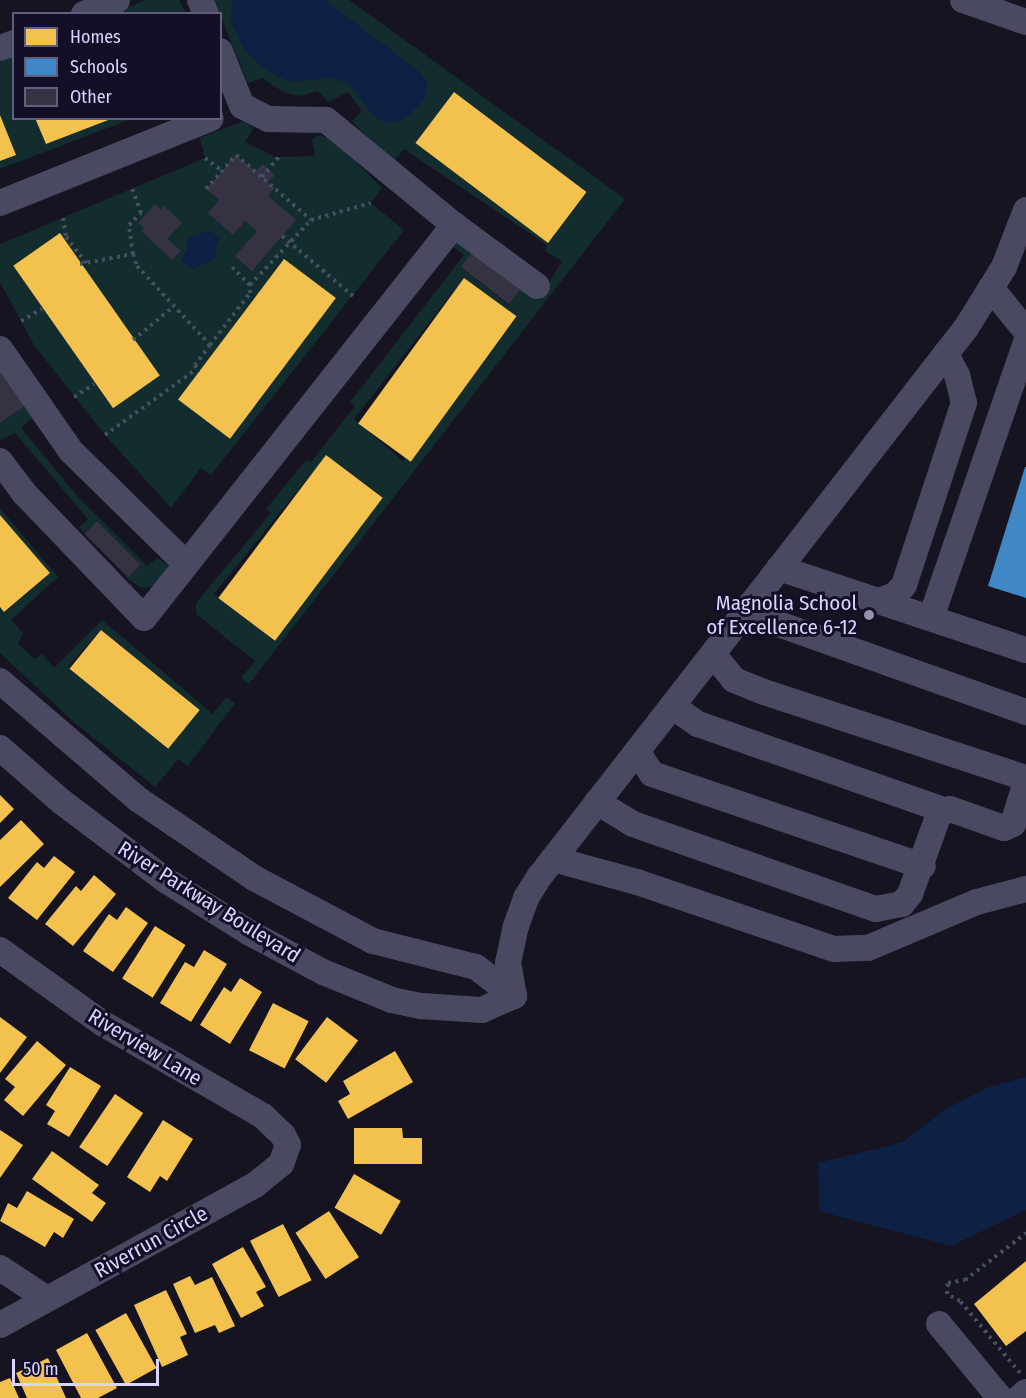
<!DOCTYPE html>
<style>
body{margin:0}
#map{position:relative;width:1026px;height:1398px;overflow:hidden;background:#161421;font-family:"Fira Sans Condensed",sans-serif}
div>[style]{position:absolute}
.green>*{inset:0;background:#132c2d}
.water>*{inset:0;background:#0d2144}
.homes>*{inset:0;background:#f2c14e;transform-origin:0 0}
.schools>*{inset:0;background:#3f88c5}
.building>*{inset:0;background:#343243;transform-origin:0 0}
.path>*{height:4px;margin-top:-2px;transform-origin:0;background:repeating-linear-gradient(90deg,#44505f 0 3px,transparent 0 7.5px)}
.minor>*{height:26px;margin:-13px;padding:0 13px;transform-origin:13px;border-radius:13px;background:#4a4962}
.dots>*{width:16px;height:16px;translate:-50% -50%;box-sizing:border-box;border:3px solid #130f26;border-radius:50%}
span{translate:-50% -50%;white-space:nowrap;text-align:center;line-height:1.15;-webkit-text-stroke:6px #130f26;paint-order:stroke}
.poi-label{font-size:21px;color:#d9d4ff}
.right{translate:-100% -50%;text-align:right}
.street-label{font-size:21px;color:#d9d4ff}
.legend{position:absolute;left:12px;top:12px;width:210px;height:108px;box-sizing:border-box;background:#130f26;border:2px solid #625e7d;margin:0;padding:8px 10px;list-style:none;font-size:18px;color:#d9d4ff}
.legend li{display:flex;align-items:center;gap:12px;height:30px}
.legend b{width:30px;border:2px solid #625e7d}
.scale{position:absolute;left:12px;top:1359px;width:147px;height:27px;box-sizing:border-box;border:3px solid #d9d4ff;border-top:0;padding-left:8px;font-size:18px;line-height:21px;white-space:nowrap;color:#d9d4ff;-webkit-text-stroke:4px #130f26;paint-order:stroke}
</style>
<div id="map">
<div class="green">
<div style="clip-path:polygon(145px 0,179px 0,186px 13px,113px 14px)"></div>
<div style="clip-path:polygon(evenodd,214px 0,349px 0,625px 199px,249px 684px,241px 678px,255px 661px,196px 614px,196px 603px,271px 513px,266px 509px,306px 460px,311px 462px,355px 406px,350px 402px,464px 255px,449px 243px,450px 239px,473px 251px,461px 267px,508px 305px,521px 289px,539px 300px,562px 261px,545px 251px,547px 245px,404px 149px,393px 163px,352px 121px,362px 111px,348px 92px,329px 102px,318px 91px,301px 96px,285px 93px,262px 78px,248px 83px,214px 0,454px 92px,587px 192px,549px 242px,416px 143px,454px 92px,214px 0,464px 278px,517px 317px,403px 461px,354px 419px,464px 278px,214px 0,326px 456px,383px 497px,274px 641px,214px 594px,326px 456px)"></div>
<div style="clip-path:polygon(13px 56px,14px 118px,35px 119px,46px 144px,111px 119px,131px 119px,0 169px,0 161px,15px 154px,0 115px,0 62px)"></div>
<div style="clip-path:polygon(243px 121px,254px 128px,245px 142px,275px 157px,315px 156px,312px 139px,319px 135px,333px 139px,382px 188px,371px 203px,404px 230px,211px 475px,201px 468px,171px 508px,105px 435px,34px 345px,0 282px,0 244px,205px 158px,200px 138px)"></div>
<div style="clip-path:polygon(25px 406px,33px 417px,21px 428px,79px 498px,147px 566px,157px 558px,168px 565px,163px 577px,153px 586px,142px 588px,126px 578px,141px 565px,97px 521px,84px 533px,79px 527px,88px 519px,15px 433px,0 440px,0 423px)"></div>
<div style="clip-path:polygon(evenodd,0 508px,58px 577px,11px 620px,23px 633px,18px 644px,35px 659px,42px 654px,54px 668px,102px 620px,213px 714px,226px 697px,235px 703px,188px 766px,178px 759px,155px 787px,76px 724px,0 653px,0 607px,5px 612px,50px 573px,0 515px,0 508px,101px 630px,199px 710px,168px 749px,68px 667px,101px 630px)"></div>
</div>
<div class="water">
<div style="clip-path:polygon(232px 0,325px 0,421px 73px,428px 84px,424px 100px,405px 119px,387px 123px,376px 119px,348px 83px,332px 78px,290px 82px,267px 71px,245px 51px,231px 22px)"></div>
<div style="clip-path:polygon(209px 230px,220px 238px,215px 250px,217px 258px,193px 269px,180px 260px,187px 251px,187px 239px)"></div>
<div style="clip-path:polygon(1026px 1077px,1026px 1210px,951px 1246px,819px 1211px,818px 1163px,903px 1142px,946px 1109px,989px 1087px)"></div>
</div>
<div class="homes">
<div style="left:454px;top:92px;width:166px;height:64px;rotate:37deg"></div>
<div style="clip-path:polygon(0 115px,16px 155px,0 161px)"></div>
<div style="clip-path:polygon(35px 118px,111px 118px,111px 119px,46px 144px)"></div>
<div style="left:60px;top:233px;width:174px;height:57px;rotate:55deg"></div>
<div style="left:284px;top:259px;width:65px;height:176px;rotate:37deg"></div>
<div style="left:464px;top:278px;width:65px;height:180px;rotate:36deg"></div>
<div style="left:326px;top:455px;width:71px;height:179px;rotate:37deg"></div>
<div style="clip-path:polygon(0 515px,50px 573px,4px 612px,0 607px)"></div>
<div style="left:101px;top:630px;width:127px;height:50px;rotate:39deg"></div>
<div style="clip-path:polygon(0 795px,14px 809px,0 823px)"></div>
<div style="clip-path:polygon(21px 820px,44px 844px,0 887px,0 840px)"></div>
<div style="clip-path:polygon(54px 856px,75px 872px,37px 920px,8px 898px,37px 862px,44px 868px)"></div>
<div style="clip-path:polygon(94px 875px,116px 894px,73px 946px,45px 924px,76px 886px,81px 891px)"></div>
<div style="clip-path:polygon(126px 907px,148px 923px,113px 972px,83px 951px,109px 914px,117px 920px)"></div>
<div style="left:155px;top:926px;width:36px;height:62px;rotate:32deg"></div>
<div style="clip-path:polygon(204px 950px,227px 964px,191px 1022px,160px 1003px,185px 962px,194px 967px)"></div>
<div style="clip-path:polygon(240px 978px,262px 992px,230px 1044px,200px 1025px,224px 987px,231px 992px)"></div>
<div style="left:273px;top:1003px;width:40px;height:53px;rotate:27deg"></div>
<div style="clip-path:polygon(0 1017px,27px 1037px,0 1073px)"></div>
<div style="left:327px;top:1017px;width:39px;height:53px;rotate:37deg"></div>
<div style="clip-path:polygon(37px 1041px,66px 1065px,23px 1116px,4px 1100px,15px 1087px,5px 1079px)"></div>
<div style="clip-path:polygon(395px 1051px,413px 1082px,348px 1119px,338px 1101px,350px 1094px,343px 1081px)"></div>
<div style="clip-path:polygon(70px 1067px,101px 1086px,69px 1137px,47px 1124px,55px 1111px,46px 1105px)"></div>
<div style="left:115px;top:1094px;width:34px;height:64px;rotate:34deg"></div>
<div style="clip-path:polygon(163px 1120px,193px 1139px,167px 1181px,160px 1176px,150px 1192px,127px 1177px)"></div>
<div style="clip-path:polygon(354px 1128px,402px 1128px,403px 1138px,422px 1138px,422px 1164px,354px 1164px)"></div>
<div style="clip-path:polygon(0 1130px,23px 1145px,0 1178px)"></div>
<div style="clip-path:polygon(52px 1151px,99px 1185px,92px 1193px,106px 1203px,92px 1222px,32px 1179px)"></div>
<div style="left:354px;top:1174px;width:54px;height:39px;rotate:30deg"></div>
<div style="clip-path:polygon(27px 1191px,74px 1219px,63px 1238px,54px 1232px,45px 1247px,0 1221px,8px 1203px,17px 1208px)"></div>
<div style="left:329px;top:1211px;width:55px;height:40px;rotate:57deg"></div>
<div style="left:283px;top:1224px;width:63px;height:37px;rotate:63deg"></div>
<div style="clip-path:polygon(243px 1247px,266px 1287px,256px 1292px,264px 1306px,241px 1318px,212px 1264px)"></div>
<div style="clip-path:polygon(1026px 1261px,1026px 1331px,1006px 1346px,974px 1304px)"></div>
<div style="clip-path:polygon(190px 1276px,195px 1285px,212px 1277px,235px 1326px,219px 1333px,215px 1325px,195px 1333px,173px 1284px)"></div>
<div style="clip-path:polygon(166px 1290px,187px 1334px,180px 1337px,188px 1355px,162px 1367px,134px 1305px)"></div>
<div style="left:126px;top:1313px;width:63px;height:35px;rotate:61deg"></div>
<div style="clip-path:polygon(87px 1333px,117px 1388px,98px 1398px,81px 1398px,56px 1350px)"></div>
<div style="clip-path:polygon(48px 1358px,66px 1398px,27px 1398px,16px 1373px)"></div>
<div style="clip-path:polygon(10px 1378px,19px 1398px,0 1398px,0 1382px)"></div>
</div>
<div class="schools">
<div style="clip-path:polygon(1025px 467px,1026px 467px,1026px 598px,988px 586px)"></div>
</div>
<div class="building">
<div style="clip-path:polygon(236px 155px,256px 171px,263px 164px,275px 175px,268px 182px,275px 188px,268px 196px,296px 220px,252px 271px,235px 256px,257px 231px,245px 221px,233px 235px,208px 213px,219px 200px,206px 189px)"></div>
<div style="clip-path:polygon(155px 204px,161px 209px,164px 206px,182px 223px,167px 239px,181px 251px,172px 260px,141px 231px,144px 228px,138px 223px)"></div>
<div style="left:473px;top:251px;width:61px;height:20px;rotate:38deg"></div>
<div style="clip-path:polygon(0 371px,25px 406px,0 423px)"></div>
<div style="left:97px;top:521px;width:62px;height:18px;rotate:45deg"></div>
</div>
<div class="path">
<div style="left:205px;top:158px;width:21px;rotate:37deg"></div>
<div style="left:262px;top:177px;width:26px;rotate:-50deg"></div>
<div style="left:206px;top:189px;width:45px;rotate:-48.6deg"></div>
<div style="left:236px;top:155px;width:99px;rotate:40.9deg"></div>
<div style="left:63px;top:218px;width:19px;rotate:81deg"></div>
<div style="left:66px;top:237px;width:36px;rotate:52deg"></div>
<div style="left:282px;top:236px;width:93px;rotate:40.2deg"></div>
<div style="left:133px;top:254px;width:13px;rotate:72deg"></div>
<div style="left:137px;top:266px;width:108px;rotate:47.3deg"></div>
<div style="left:210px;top:345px;width:25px;rotate:127deg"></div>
<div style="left:195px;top:365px;width:8px;rotate:67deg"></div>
<div style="left:80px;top:264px;width:54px;rotate:-10.7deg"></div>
<div style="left:133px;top:254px;width:29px;rotate:-98deg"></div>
<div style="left:129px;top:225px;width:17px;rotate:-45deg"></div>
<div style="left:141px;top:213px;width:27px;rotate:-110deg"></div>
<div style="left:250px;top:285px;width:89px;rotate:-46.8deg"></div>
<div style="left:311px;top:220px;width:62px;rotate:-15.8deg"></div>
<div style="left:21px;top:321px;width:24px;rotate:-30deg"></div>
<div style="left:133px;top:340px;width:52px;rotate:-39.5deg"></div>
<div style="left:210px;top:345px;width:66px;rotate:-52.4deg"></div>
<div style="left:250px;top:293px;width:8px;rotate:-90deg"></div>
<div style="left:250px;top:285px;width:25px;rotate:-135deg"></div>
<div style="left:74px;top:397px;width:24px;rotate:-33deg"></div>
<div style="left:105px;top:435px;width:111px;rotate:-35.8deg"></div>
<div style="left:1020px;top:1373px;width:94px;rotate:-129.8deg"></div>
<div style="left:960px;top:1301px;width:15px;rotate:-152deg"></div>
<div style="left:947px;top:1294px;width:11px;rotate:-85deg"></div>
<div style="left:948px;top:1283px;width:17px;rotate:-10deg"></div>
<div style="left:965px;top:1280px;width:77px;rotate:-37.6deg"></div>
</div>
<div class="minor">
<div style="left:200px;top:0;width:15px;rotate:67deg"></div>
<div style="left:963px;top:0;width:67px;rotate:19.2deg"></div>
<div style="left:84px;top:14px;width:36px;rotate:-23deg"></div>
<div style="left:0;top:48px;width:15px;rotate:-20deg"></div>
<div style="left:0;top:203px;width:227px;rotate:-21.9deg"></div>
<div style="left:454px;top:225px;width:103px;rotate:36.3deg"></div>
<div style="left:991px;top:288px;width:55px;rotate:50.9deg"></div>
<div style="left:0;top:349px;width:124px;rotate:55.2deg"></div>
<div style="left:71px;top:451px;width:161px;rotate:44.5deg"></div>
<div style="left:0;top:461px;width:40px;rotate:53deg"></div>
<div style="left:24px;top:493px;width:173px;rotate:46.2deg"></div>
<div style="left:144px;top:618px;width:501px;rotate:-51.73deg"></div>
<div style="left:454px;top:225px;width:166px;rotate:-140.6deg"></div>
<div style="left:326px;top:120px;width:58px;rotate:-179deg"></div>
<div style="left:268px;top:119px;width:29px;rotate:-153deg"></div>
<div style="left:242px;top:106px;width:59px;rotate:-111.8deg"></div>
<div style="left:779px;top:568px;width:260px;rotate:18.4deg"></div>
<div style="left:878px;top:601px;width:18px;rotate:-19deg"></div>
<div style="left:895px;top:595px;width:13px;rotate:-48deg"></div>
<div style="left:904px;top:585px;width:192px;rotate:-71.8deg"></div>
<div style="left:964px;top:403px;width:29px;rotate:-104deg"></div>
<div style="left:957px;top:375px;width:24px;rotate:-118deg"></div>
<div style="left:751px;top:604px;width:28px;rotate:39deg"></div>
<div style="left:773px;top:622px;width:269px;rotate:19.6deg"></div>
<div style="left:931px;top:618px;width:292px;rotate:-71deg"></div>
<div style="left:713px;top:654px;width:33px;rotate:51deg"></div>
<div style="left:734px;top:680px;width:32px;rotate:22deg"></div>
<div style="left:764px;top:692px;width:276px;rotate:18.2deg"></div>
<div style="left:0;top:681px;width:183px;rotate:40.6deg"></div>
<div style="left:139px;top:800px;width:139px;rotate:34.1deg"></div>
<div style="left:254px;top:878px;width:135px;rotate:27.9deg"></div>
<div style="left:373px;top:941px;width:106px;rotate:14.2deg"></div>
<div style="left:476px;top:967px;width:48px;rotate:37.3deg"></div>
<div style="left:672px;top:706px;width:32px;rotate:35deg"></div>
<div style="left:698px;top:724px;width:261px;rotate:19.3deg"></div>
<div style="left:0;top:748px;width:82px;rotate:41.1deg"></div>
<div style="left:62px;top:802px;width:131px;rotate:37deg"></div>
<div style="left:167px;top:881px;width:98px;rotate:32.1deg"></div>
<div style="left:250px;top:933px;width:83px;rotate:28.1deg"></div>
<div style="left:323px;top:972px;width:74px;rotate:22.1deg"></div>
<div style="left:392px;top:1000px;width:30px;rotate:12deg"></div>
<div style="left:421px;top:1006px;width:61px;rotate:3.8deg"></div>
<div style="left:482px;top:1010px;width:35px;rotate:-24deg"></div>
<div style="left:637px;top:751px;width:27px;rotate:57deg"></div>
<div style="left:652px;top:774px;width:286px;rotate:18.8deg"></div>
<div style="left:597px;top:802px;width:42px;rotate:31.4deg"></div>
<div style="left:633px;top:824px;width:257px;rotate:19.3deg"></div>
<div style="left:876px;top:909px;width:26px;rotate:-11deg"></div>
<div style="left:902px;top:904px;width:13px;rotate:-51deg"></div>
<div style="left:910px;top:894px;width:85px;rotate:-70.1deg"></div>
<div style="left:939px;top:814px;width:12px;rotate:-24deg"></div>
<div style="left:950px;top:809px;width:57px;rotate:19.4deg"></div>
<div style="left:1004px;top:828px;width:10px;rotate:-24deg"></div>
<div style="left:1013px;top:824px;width:44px;rotate:-72.8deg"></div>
<div style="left:553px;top:859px;width:87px;rotate:15.3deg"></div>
<div style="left:637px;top:882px;width:208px;rotate:18.8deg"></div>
<div style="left:834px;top:949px;width:34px;rotate:-2deg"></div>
<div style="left:868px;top:948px;width:118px;rotate:-22.9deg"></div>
<div style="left:977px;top:902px;width:51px;rotate:-14.9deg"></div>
<div style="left:0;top:950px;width:125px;rotate:35.6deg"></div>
<div style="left:102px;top:1023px;width:186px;rotate:30deg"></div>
<div style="left:263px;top:1116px;width:28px;rotate:44deg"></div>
<div style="left:283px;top:1135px;width:11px;rotate:63deg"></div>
<div style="left:288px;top:1145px;width:20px;rotate:110deg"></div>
<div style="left:281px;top:1164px;width:33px;rotate:141deg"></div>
<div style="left:255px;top:1185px;width:291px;rotate:151.2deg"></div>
<div style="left:514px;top:996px;width:34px;rotate:-100deg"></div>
<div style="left:508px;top:963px;width:38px;rotate:-78deg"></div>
<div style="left:516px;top:926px;width:30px;rotate:-70deg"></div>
<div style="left:526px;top:898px;width:26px;rotate:-58deg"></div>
<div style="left:540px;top:876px;width:694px;rotate:-52.14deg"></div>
<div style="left:966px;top:328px;width:72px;rotate:-58.1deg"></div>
<div style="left:1004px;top:267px;width:61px;rotate:-68.9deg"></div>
<div style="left:0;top:1268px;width:56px;rotate:33.4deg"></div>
<div style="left:939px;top:1324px;width:96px;rotate:50.5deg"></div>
<div style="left:1019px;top:1398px;width:9px;rotate:-41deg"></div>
</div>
<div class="dots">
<div style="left:869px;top:615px;background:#9591b1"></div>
</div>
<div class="poi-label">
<span class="right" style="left:857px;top:615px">Magnolia School<br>of Excellence 6-12</span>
</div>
<div class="street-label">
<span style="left:209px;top:902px;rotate:32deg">River Parkway Boulevard</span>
<span style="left:145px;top:1047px;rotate:31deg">Riverview Lane</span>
<span style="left:151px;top:1242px;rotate:-29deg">Riverrun Circle</span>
</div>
<ul class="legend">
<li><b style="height:16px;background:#f2c14e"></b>Homes</li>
<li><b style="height:16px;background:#3f88c5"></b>Schools</li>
<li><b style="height:16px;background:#343243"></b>Other</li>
</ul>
<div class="scale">50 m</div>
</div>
